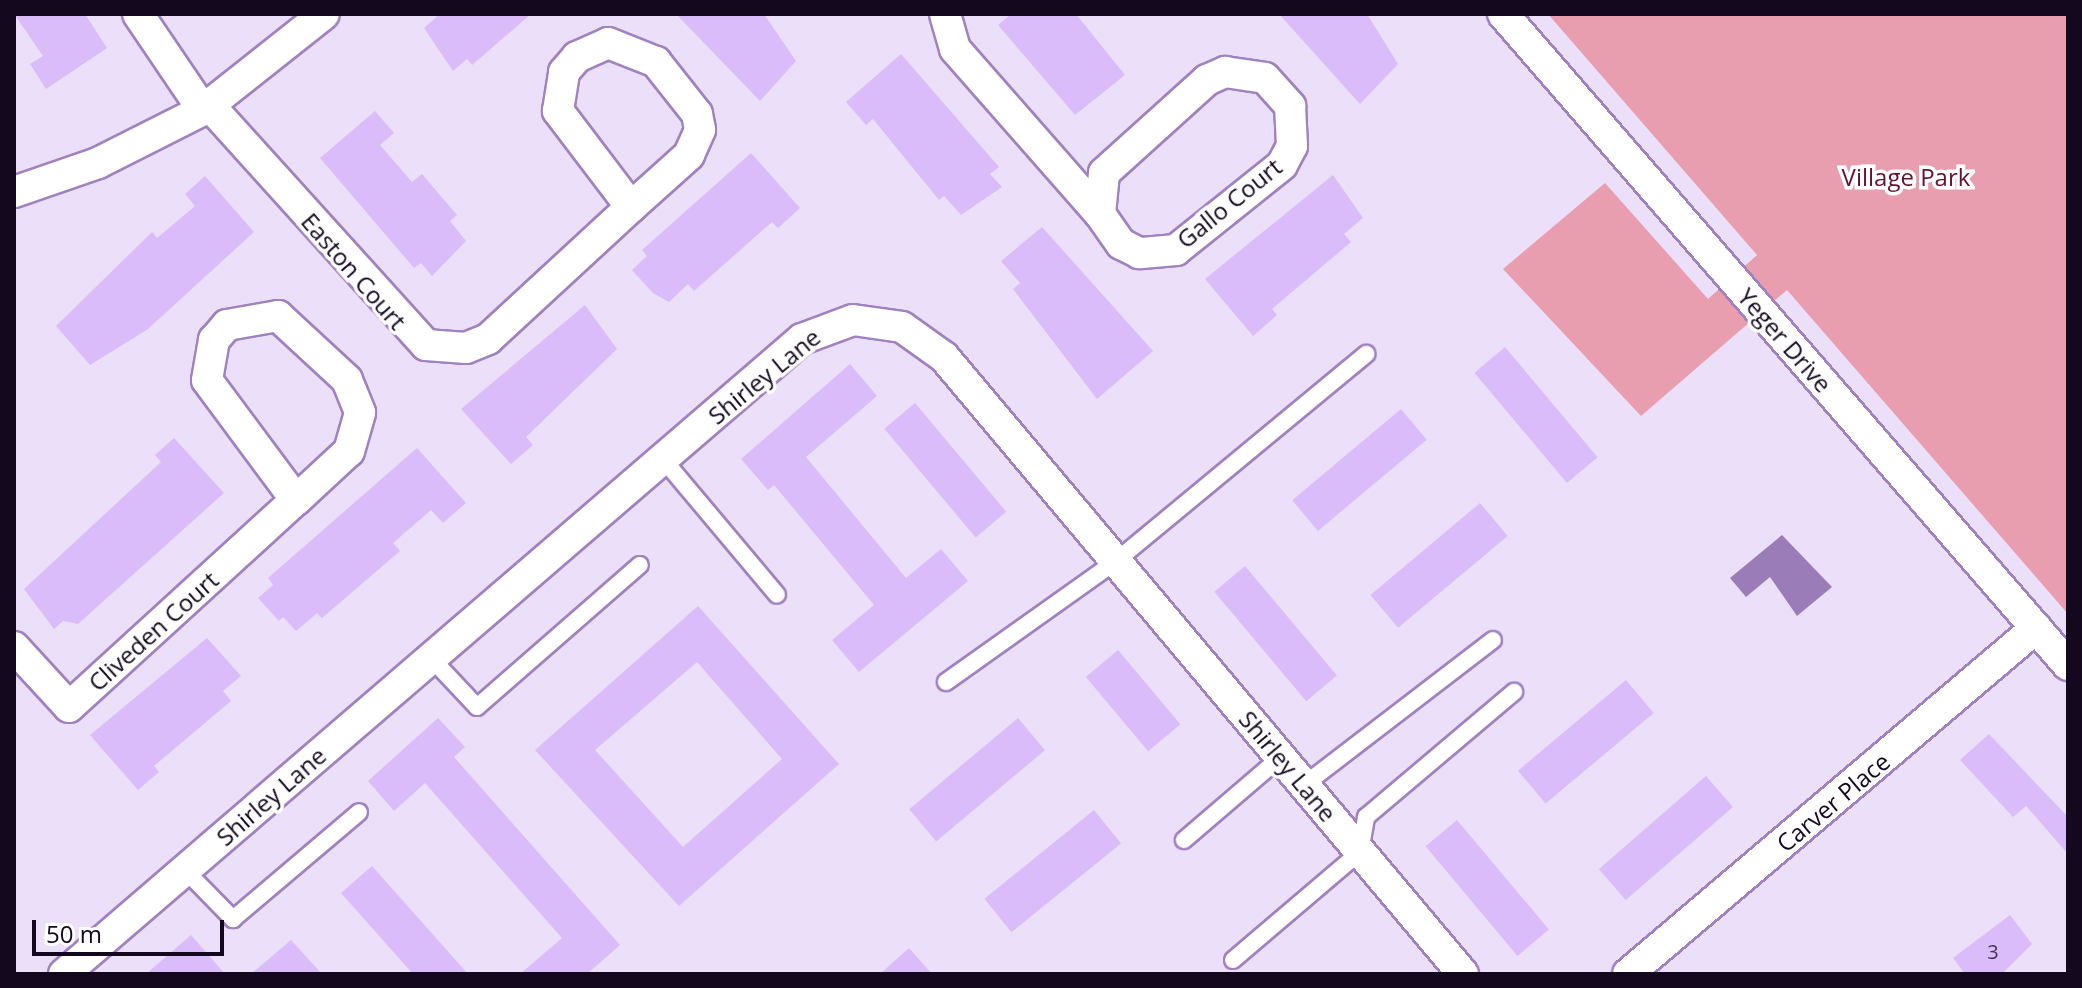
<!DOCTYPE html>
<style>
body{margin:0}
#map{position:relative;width:2082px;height:988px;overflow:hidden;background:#ebdffa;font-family:"Open Sans",sans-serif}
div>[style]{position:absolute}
.green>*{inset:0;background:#e89eae}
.water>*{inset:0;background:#9a7db8}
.building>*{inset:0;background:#dabcfb;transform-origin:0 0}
.roads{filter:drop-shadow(2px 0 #a082c0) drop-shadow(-2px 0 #a082c0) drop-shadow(0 2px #a082c0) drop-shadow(0 -2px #a082c0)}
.lane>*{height:16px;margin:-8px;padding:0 8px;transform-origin:8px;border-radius:8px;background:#fff}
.street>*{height:30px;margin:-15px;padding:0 15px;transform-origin:15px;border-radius:15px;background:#fff}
span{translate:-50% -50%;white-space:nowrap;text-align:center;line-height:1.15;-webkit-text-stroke:7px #fff;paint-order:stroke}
.number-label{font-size:20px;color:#453555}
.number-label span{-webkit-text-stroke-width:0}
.park-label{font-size:24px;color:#691230}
.street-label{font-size:24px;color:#13081e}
.frame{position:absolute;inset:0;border:16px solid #13081e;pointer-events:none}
.scale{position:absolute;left:32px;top:920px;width:192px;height:36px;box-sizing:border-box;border:4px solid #13081e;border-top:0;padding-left:10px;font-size:24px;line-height:28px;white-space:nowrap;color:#13081e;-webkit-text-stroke:6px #fff;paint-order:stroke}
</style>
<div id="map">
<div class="green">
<div style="clip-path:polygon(1548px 14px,2068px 14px,2068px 614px,1787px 290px,1641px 416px,1503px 269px,1605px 183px,1708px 299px,1757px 255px)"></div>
</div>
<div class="water">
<div style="clip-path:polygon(1782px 535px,1832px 587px,1797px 616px,1770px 577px,1746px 597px,1730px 578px)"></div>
</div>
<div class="building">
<div style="clip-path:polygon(14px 14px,85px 14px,107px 48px,46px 89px,30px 64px,43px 56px)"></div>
<div style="clip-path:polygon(440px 14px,531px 14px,472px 65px,467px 59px,453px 71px,424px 28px)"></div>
<div style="clip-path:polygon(676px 14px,764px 14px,796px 61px,760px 101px)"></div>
<div style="clip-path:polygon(1011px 14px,1076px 14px,1125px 75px,1075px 115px,998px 25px)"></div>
<div style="clip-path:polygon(1279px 14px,1367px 14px,1398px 64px,1360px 104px)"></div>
<div style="clip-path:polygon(901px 54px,999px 167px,990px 174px,1002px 187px,961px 215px,944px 196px,939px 200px,873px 119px,866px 125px,846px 102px)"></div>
<div style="clip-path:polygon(375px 111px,394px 133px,380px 145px,412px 182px,422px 174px,457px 215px,450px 221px,466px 241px,432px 276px,421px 263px,414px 268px,320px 158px)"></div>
<div style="clip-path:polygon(751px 153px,800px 208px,778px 228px,772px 222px,694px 291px,688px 284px,669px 302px,653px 293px,632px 270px,647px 256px,642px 250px)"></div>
<div style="clip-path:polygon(1333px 175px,1363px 218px,1344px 234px,1351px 242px,1272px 309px,1277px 315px,1253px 336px,1205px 279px)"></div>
<div style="clip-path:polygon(205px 176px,254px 232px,148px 329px,90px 365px,56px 326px,152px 232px,157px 238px,195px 206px,185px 194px)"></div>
<div style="clip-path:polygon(1042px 227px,1153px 351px,1097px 399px,1013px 289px,1020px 283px,1001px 261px)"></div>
<div style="clip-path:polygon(585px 305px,617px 349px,526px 437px,533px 445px,511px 464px,461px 409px)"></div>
<div style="left:1505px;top:347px;width:144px;height:40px;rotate:50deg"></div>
<div style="clip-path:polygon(850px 364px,877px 396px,806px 457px,906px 578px,941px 549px,968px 581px,859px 672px,832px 640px,874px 605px,774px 485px,768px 490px,741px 459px)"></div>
<div style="left:915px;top:403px;width:142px;height:40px;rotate:50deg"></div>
<div style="left:1401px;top:409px;width:40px;height:142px;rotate:50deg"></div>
<div style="clip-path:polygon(174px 438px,224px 493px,78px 624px,63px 621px,54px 629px,24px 589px,161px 462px,155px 455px)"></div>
<div style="clip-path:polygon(417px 448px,466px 503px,443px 523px,431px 510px,393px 543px,400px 551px,322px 618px,317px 613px,296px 631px,283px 617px,279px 621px,258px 598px,273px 585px,268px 578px)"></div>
<div style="left:1480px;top:503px;width:43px;height:143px;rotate:50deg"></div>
<div style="left:1245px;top:566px;width:143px;height:40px;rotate:50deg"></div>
<div style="clip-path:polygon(evenodd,698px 606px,839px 764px,679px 906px,535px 750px,698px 606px,697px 662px,782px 759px,683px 847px,595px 750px,697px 662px)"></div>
<div style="clip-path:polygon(207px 638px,241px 676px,223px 691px,231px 701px,154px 766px,159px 772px,138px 790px,90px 735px)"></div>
<div style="left:1118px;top:650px;width:97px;height:42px;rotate:50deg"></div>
<div style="left:1626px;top:680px;width:43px;height:141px;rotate:50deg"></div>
<div style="clip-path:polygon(438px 718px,465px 747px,454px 757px,620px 945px,587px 974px,520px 974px,562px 938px,425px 783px,394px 811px,368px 781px)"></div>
<div style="left:1018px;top:718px;width:42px;height:142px;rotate:50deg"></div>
<div style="clip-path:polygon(1989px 734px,2068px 817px,2068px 854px,2026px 806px,2013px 817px,1960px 760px)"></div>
<div style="left:1706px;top:776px;width:41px;height:142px;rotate:49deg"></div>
<div style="left:1094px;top:810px;width:43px;height:141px;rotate:51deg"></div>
<div style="left:1457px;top:820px;width:143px;height:41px;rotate:50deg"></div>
<div style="clip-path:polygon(372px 866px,468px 974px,413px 974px,341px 893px)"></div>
<div style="clip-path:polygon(2010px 915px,2032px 944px,2002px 974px,1965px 974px,1953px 958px)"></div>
<div style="clip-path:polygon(191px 935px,225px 974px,146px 974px)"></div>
<div style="clip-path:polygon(291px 940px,322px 974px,251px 974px)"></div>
<div style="clip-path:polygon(909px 948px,932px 974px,880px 974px)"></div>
</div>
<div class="roads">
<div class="lane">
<div style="left:663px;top:459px;width:177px;rotate:50deg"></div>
<div style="left:431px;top:658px;width:67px;rotate:46.8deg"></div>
<div style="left:477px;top:707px;width:216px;rotate:-41.1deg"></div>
<div style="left:946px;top:682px;width:209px;rotate:-35.4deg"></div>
<div style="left:1116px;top:561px;width:325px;rotate:-39.6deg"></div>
<div style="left:1304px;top:785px;width:238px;rotate:-37.5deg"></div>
<div style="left:1184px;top:840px;width:128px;rotate:-40.6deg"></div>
<div style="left:185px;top:870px;width:69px;rotate:45.6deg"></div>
<div style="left:233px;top:919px;width:165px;rotate:-40.3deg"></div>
<div style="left:1233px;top:960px;width:167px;rotate:-40.4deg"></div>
<div style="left:1360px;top:852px;width:36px;rotate:-80deg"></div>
<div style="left:1366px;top:817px;width:194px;rotate:-40.2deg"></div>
</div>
<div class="street">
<div style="left:138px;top:14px;width:116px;rotate:55.9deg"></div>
<div style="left:945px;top:14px;width:36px;rotate:74deg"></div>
<div style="left:955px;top:49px;width:220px;rotate:48.7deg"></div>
<div style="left:1503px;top:14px;width:862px;rotate:49.05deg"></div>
<div style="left:608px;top:43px;width:52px;rotate:21.6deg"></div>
<div style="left:656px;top:62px;width:66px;rotate:51.7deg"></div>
<div style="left:697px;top:114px;width:16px;rotate:79deg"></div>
<div style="left:700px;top:130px;width:27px;rotate:114deg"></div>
<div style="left:689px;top:155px;width:78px;rotate:138.1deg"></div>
<div style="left:631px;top:207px;width:121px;rotate:-127.2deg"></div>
<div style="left:558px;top:111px;width:39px;rotate:-81deg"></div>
<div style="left:564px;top:72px;width:20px;rotate:-49deg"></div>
<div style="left:577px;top:57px;width:34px;rotate:-24deg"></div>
<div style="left:1225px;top:72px;width:40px;rotate:8.5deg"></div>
<div style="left:1265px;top:78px;width:38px;rotate:48deg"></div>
<div style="left:1290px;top:106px;width:40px;rotate:87.1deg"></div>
<div style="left:1292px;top:146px;width:21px;rotate:118deg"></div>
<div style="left:1282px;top:165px;width:136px;rotate:141.3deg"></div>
<div style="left:1176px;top:250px;width:37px;rotate:175deg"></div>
<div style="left:1139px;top:253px;width:20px;rotate:-153deg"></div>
<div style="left:1121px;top:244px;width:37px;rotate:-125deg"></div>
<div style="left:1100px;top:214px;width:41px;rotate:-84.4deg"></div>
<div style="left:1104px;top:173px;width:139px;rotate:-42.1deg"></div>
<div style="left:1207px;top:80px;width:20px;rotate:-24deg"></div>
<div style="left:210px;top:106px;width:322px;rotate:47.9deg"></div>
<div style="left:426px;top:345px;width:40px;rotate:4.3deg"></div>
<div style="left:466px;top:348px;width:24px;rotate:-22deg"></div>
<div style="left:488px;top:339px;width:195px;rotate:-42.7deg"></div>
<div style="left:14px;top:192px;width:89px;rotate:-19deg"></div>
<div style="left:98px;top:163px;width:118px;rotate:-26.8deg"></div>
<div style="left:203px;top:110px;width:154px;rotate:-38.4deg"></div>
<div style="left:278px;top:316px;width:94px;rotate:42.8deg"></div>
<div style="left:347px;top:380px;width:35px;rotate:68deg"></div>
<div style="left:360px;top:413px;width:40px;rotate:106deg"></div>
<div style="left:349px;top:451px;width:72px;rotate:137.2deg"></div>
<div style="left:296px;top:500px;width:149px;rotate:-126.6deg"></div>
<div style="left:207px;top:380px;width:41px;rotate:-80.1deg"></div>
<div style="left:214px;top:340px;width:20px;rotate:-49deg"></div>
<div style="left:227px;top:325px;width:52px;rotate:-10deg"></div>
<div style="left:14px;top:647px;width:81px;rotate:47.5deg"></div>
<div style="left:69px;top:707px;width:307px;rotate:-42.4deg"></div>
<div style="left:64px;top:974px;width:974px;rotate:-40.71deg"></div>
<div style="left:802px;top:339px;width:54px;rotate:-20.4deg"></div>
<div style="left:853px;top:320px;width:49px;rotate:8.1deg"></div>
<div style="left:902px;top:327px;width:52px;rotate:35.5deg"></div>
<div style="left:944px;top:357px;width:806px;rotate:49.93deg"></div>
<div style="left:1628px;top:974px;width:535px;rotate:-40.3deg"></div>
</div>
</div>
<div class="number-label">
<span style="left:1993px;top:951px">3</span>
</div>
<div class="park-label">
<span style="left:1906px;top:177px">Village Park</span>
</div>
<div class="street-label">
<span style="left:1229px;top:203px;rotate:-39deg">Gallo Court</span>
<span style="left:354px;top:271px;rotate:49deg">Easton Court</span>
<span style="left:1785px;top:340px;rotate:49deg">Yeger Drive</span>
<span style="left:764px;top:376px;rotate:-39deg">Shirley Lane</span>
<span style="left:153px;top:631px;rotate:-42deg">Cliveden Court</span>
<span style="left:1288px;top:766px;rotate:50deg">Shirley Lane</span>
<span style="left:271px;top:796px;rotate:-41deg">Shirley Lane</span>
<span style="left:1833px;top:802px;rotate:-40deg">Carver Place</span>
</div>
<div class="frame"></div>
<div class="scale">50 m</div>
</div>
